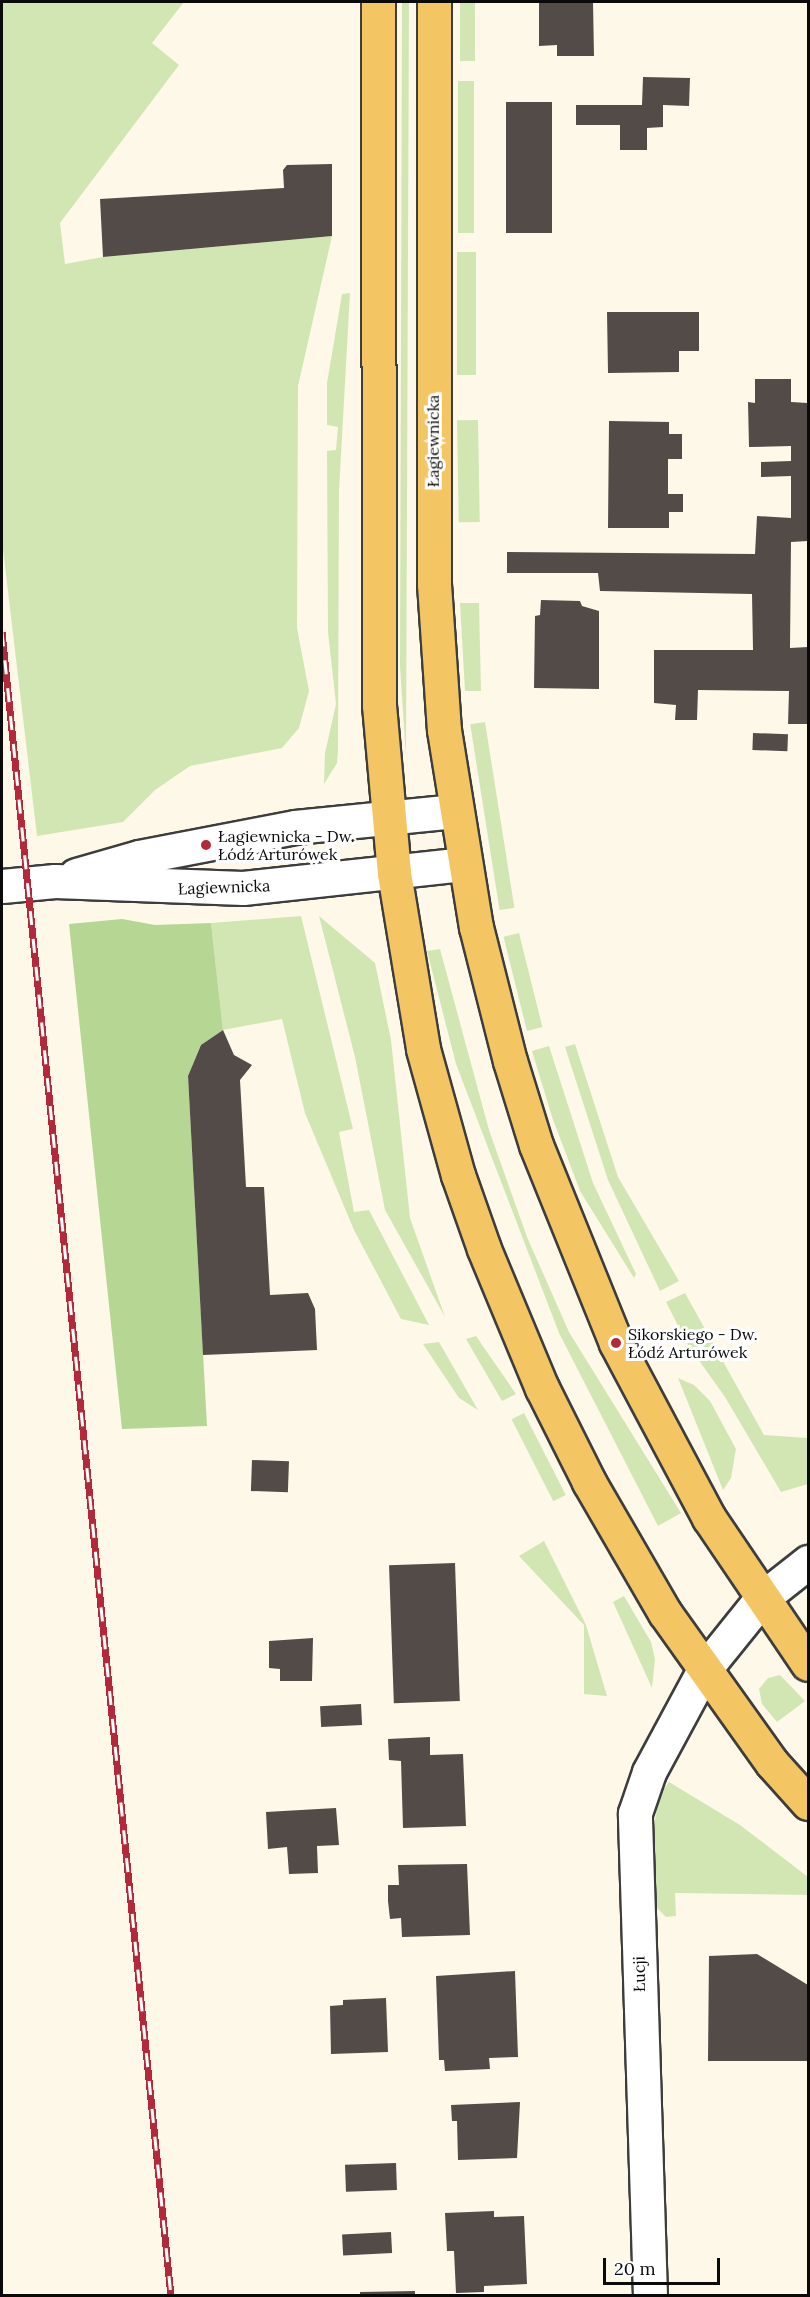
<!DOCTYPE html>
<meta charset="utf-8">
<style>
body{margin:0}
#map{position:relative;width:810px;height:2297px;overflow:hidden;background:#fef8e8;font-family:Lora,serif}
div>[style]{position:absolute}
.green>*{inset:0;background:#d2e6b4;transform-origin:0 0}
.forest>*{inset:0;background:#b6d694}
.building>*{inset:0;background:#524b47;transform-origin:0 0}
.roads{filter:drop-shadow(2px 0 #3d3d3d) drop-shadow(-2px 0 #3d3d3d) drop-shadow(0 2px #3d3d3d) drop-shadow(0 -2px #3d3d3d)}
.minor>*{height:33px;margin:-16.5px;padding:0 16.5px;transform-origin:16.5px;border-radius:16.5px;background:#fff}
.major>*{height:33px;margin:-16.5px;padding:0 16.5px;transform-origin:16.5px;border-radius:16.5px;background:#f4c663}
.rail>*{height:7px;margin-top:-3.5px;transform-origin:0;background:repeating-linear-gradient(90deg,#fff 0 14px,#b42939 0 28px);box-sizing:border-box;border-block:2px solid #b42939}
.dots>*{width:16px;height:16px;translate:-50% -50%;box-sizing:border-box;border:3px solid #fff;border-radius:50%}
span{translate:-50% -50%;white-space:nowrap;text-align:center;line-height:1.15;-webkit-text-stroke:6px #fff;paint-order:stroke}
.street-label{font-size:16px;color:#0a0a0a}
.poi-label{font-size:16px;color:#0a0a0a}
.left{translate:0 -50%;text-align:left}
.frame{position:absolute;inset:0;border:3px solid #0a0a0a;pointer-events:none}
.scale{position:absolute;left:603px;top:2258px;width:117px;height:27px;box-sizing:border-box;border:3px solid #0a0a0a;border-top:0;padding-left:8px;font-size:18px;line-height:21px;white-space:nowrap;color:#0a0a0a;-webkit-text-stroke:4px #fff;paint-order:stroke}
</style>
<div id="map">
<div class="green">
<div style="clip-path:polygon(2px 2px,184px 2px,152px 43px,179px 65px,60px 223px,65px 264px,103px 257px,332px 236px,298px 386px,297px 628px,309px 691px,299px 728px,282px 748px,190px 766px,155px 790px,123px 822px,37px 836px,2px 541px)"></div>
<div style="clip-path:polygon(402px 2px,409px 2px,406px 757px,400px 666px)"></div>
<div style="left:460px;top:2px;width:15px;height:59px"></div>
<div style="left:458px;top:81px;width:16px;height:152px"></div>
<div style="left:457px;top:252px;width:19px;height:123px"></div>
<div style="clip-path:polygon(350px 293px,339px 491px,338px 750px,337px 763px,324px 784px,325px 753px,336px 704px,328px 632px,327px 451px,336px 450px,338px 427px,327px 425px,327px 383px,342px 294px)"></div>
<div style="left:478px;top:420px;width:102px;height:21px;rotate:89deg"></div>
<div style="clip-path:polygon(460px 603px,479px 603px,481px 691px,465px 691px)"></div>
<div style="left:485px;top:722px;width:188px;height:15px;rotate:81deg"></div>
<div style="clip-path:polygon(301px 916px,353px 1129px,339px 1132px,354px 1212px,369px 1210px,429px 1325px,401px 1319px,354px 1230px,305px 1113px,282px 1019px,223px 1030px,211px 923px)"></div>
<div style="clip-path:polygon(319px 916px,375px 963px,391px 1040px,410px 1218px,445px 1317px,385px 1210px,355px 1057px)"></div>
<div style="left:519px;top:933px;width:97px;height:16px;rotate:76deg"></div>
<div style="clip-path:polygon(440px 949px,489px 1130px,527px 1237px,569px 1332px,681px 1513px,658px 1526px,559px 1333px,456px 1064px,427px 951px)"></div>
<div style="clip-path:polygon(575px 1044px,618px 1177px,679px 1281px,660px 1291px,608px 1180px,565px 1047px)"></div>
<div style="clip-path:polygon(549px 1046px,593px 1183px,636px 1274px,634px 1278px,580px 1191px,552px 1117px,532px 1051px)"></div>
<div style="clip-path:polygon(685px 1293px,764px 1435px,808px 1438px,808px 1484px,781px 1492px,725px 1397px,688px 1345px,666px 1302px)"></div>
<div style="clip-path:polygon(476px 1336px,516px 1394px,502px 1401px,466px 1339px)"></div>
<div style="clip-path:polygon(439px 1342px,478px 1410px,459px 1398px,423px 1344px)"></div>
<div style="clip-path:polygon(678px 1378px,694px 1385px,710px 1401px,736px 1449px,731px 1478px,723px 1490px)"></div>
<div style="left:524px;top:1413px;width:92px;height:14px;rotate:63deg"></div>
<div style="clip-path:polygon(544px 1541px,586px 1625px,607px 1696px,584px 1694px,584px 1625px,519px 1556px)"></div>
<div style="clip-path:polygon(624px 1596px,651px 1642px,655px 1659px,652px 1688px,613px 1602px)"></div>
<div style="clip-path:polygon(780px 1675px,805px 1701px,777px 1722px,762px 1704px,759px 1689px,768px 1678px)"></div>
<div style="clip-path:polygon(669px 1782px,740px 1825px,808px 1877px,808px 1895px,675px 1893px,676px 1916px,666px 1917px,656px 1907px,653px 1830px,660px 1794px)"></div>
</div>
<div class="forest">
<div style="clip-path:polygon(122px 919px,155px 925px,211px 923px,223px 1030px,201px 1045px,188px 1076px,207px 1426px,122px 1429px,69px 924px)"></div>
</div>
<div class="building">
<div style="clip-path:polygon(539px 2px,593px 2px,594px 56px,557px 56px,557px 45px,539px 46px)"></div>
<div style="clip-path:polygon(643px 77px,690px 78px,689px 106px,663px 105px,663px 127px,647px 128px,647px 150px,620px 150px,620px 125px,576px 125px,576px 105px,642px 105px)"></div>
<div style="left:552px;top:102px;width:131px;height:46px;rotate:90deg"></div>
<div style="clip-path:polygon(332px 164px,332px 236px,103px 257px,100px 199px,284px 188px,283px 170px,287px 165px)"></div>
<div style="clip-path:polygon(607px 312px,699px 312px,699px 351px,679px 351px,679px 372px,608px 373px)"></div>
<div style="clip-path:polygon(755px 379px,791px 379px,791px 402px,808px 403px,808px 541px,791px 542px,790px 648px,808px 647px,808px 724px,788px 724px,789px 691px,698px 690px,697px 720px,675px 720px,676px 705px,654px 703px,654px 650px,753px 650px,752px 594px,600px 591px,598px 573px,507px 573px,507px 552px,755px 554px,757px 516px,791px 518px,791px 476px,761px 477px,761px 462px,791px 461px,791px 446px,749px 447px,748px 402px,755px 403px)"></div>
<div style="clip-path:polygon(609px 421px,669px 422px,669px 434px,682px 434px,682px 459px,668px 459px,668px 494px,683px 494px,683px 512px,669px 512px,669px 528px,608px 528px)"></div>
<div style="clip-path:polygon(541px 600px,580px 601px,582px 606px,599px 611px,599px 689px,534px 688px,535px 616px,540px 615px)"></div>
<div style="left:753px;top:733px;width:35px;height:17px;rotate:2deg"></div>
<div style="clip-path:polygon(223px 1030px,234px 1055px,252px 1065px,240px 1080px,246px 1187px,264px 1187px,270px 1295px,308px 1293px,315px 1309px,317px 1350px,203px 1355px,188px 1076px,201px 1045px)"></div>
<div style="left:252px;top:1460px;width:37px;height:31px;rotate:2deg"></div>
<div style="left:455px;top:1563px;width:138px;height:66px;rotate:88deg"></div>
<div style="clip-path:polygon(313px 1638px,312px 1681px,280px 1681px,280px 1669px,269px 1668px,269px 1641px)"></div>
<div style="left:361px;top:1704px;width:21px;height:41px;rotate:87deg"></div>
<div style="clip-path:polygon(430px 1737px,430px 1755px,463px 1754px,466px 1826px,403px 1828px,401px 1761px,389px 1760px,388px 1739px)"></div>
<div style="clip-path:polygon(336px 1808px,339px 1845px,317px 1846px,318px 1873px,289px 1874px,287px 1847px,268px 1849px,266px 1812px)"></div>
<div style="clip-path:polygon(467px 1864px,470px 1935px,402px 1937px,401px 1918px,390px 1919px,388px 1901px,388px 1885px,399px 1885px,398px 1865px)"></div>
<div style="clip-path:polygon(757px 1954px,808px 1985px,808px 2061px,708px 2061px,709px 1956px)"></div>
<div style="clip-path:polygon(515px 1971px,518px 2057px,489px 2058px,490px 2069px,445px 2071px,444px 2060px,439px 2060px,436px 1976px)"></div>
<div style="clip-path:polygon(386px 1998px,388px 2052px,331px 2054px,330px 2006px,343px 2005px,343px 2000px)"></div>
<div style="clip-path:polygon(520px 2102px,517px 2158px,458px 2160px,457px 2121px,452px 2121px,451px 2105px)"></div>
<div style="left:396px;top:2163px;width:27px;height:51px;rotate:88deg"></div>
<div style="clip-path:polygon(494px 2211px,494px 2217px,524px 2216px,527px 2284px,484px 2286px,484px 2292px,456px 2293px,454px 2251px,447px 2251px,445px 2213px)"></div>
<div style="left:391px;top:2232px;width:21px;height:49px;rotate:87deg"></div>
<div style="clip-path:polygon(415px 2291px,415px 2296px,360px 2296px,360px 2292px)"></div>
</div>
<div class="roads">
<div class="minor">
<div style="left:76px;top:875px;width:66px;rotate:-15.9deg"></div>
<div style="left:139px;top:857px;width:159px;rotate:-10.9deg"></div>
<div style="left:295px;top:827px;width:161px;rotate:-5.7deg"></div>
<div style="left:2px;top:886px;width:53px;rotate:-5.4deg"></div>
<div style="left:55px;top:881px;width:188px;rotate:2.1deg"></div>
<div style="left:243px;top:888px;width:221px;rotate:-6.2deg"></div>
<div style="left:650px;top:2296px;width:483px;rotate:-91.8deg"></div>
<div style="left:635px;top:1813px;width:43px;rotate:-71.1deg"></div>
<div style="left:649px;top:1772px;width:116px;rotate:-61.7deg"></div>
<div style="left:704px;top:1670px;width:91px;rotate:-51.2deg"></div>
<div style="left:761px;top:1599px;width:60px;rotate:-38.2deg"></div>
</div>
<div class="major">
<div style="left:378px;top:2px;width:703px;rotate:89.92deg"></div>
<div style="left:379px;top:705px;width:169px;rotate:84.9deg"></div>
<div style="left:394px;top:873px;width:178px;rotate:80.6deg"></div>
<div style="left:423px;top:1049px;width:131px;rotate:74.5deg"></div>
<div style="left:458px;top:1175px;width:78px;rotate:70.6deg"></div>
<div style="left:484px;top:1249px;width:151px;rotate:67.4deg"></div>
<div style="left:542px;top:1388px;width:105px;rotate:63.4deg"></div>
<div style="left:589px;top:1482px;width:151px;rotate:59.9deg"></div>
<div style="left:665px;top:1613px;width:184px;rotate:54.5deg"></div>
<div style="left:772px;top:1763px;width:54px;rotate:48deg"></div>
<div style="left:434px;top:2px;width:582px;rotate:90deg"></div>
<div style="left:434px;top:584px;width:146px;rotate:86.1deg"></div>
<div style="left:444px;top:730px;width:200px;rotate:80.8deg"></div>
<div style="left:476px;top:927px;width:138px;rotate:75.8deg"></div>
<div style="left:510px;top:1061px;width:88px;rotate:72.8deg"></div>
<div style="left:536px;top:1145px;width:214px;rotate:68deg"></div>
<div style="left:616px;top:1343px;width:198px;rotate:62deg"></div>
<div style="left:709px;top:1518px;width:176px;rotate:55.9deg"></div>
</div>
</div>
<div class="rail">
<div style="left:2px;top:632px;width:1673px;rotate:84.2deg"></div>
</div>
<div class="dots">
<div style="left:206px;top:845px;background:#b42939"></div>
<div style="left:616px;top:1343px;background:#b42939"></div>
</div>
<div class="street-label">
<span style="left:433px;top:441px;rotate:-90deg">Łagiewnicka</span>
<span style="left:224px;top:887px;rotate:-2deg">Łagiewnicka</span>
<span style="left:639px;top:1974px;rotate:-91deg">Łucji</span>
</div>
<div class="poi-label">
<span class="left" style="left:218px;top:845px">Łagiewnicka - Dw.<br>Łódź Arturówek</span>
<span class="left" style="left:628px;top:1343px">Sikorskiego - Dw.<br>Łódź Arturówek</span>
</div>
<div class="frame"></div>
<div class="scale">20 m</div>
</div>
